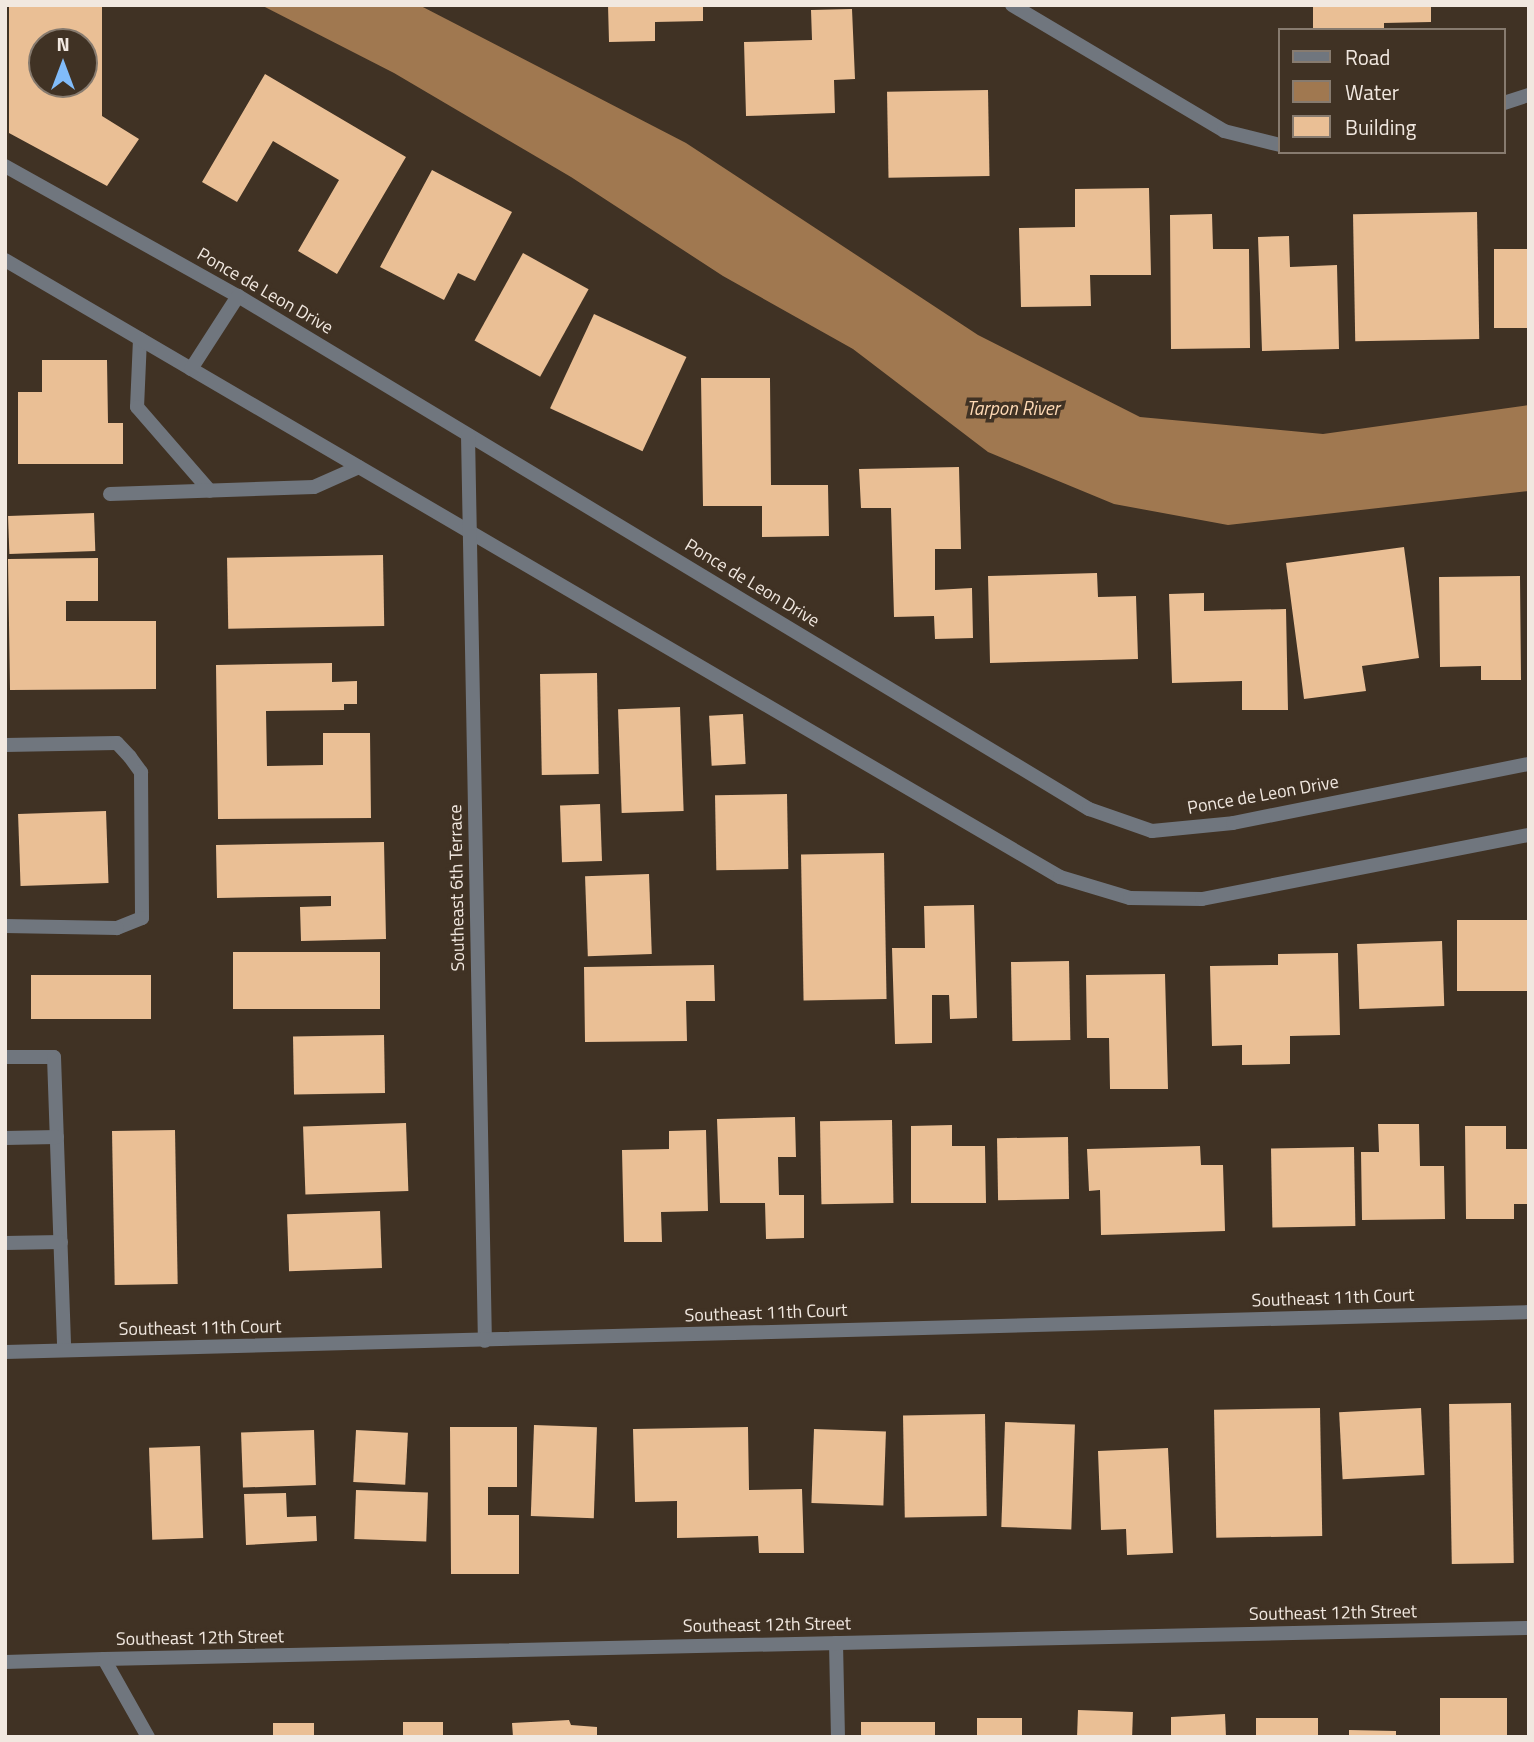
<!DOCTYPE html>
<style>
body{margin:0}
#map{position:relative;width:1534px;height:1742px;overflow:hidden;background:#403224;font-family:"Titillium Web",sans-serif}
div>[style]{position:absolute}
.water>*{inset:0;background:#a07850}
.building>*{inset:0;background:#eabf95;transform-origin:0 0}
.service>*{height:14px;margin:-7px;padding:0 7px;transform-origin:7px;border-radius:7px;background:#70767e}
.minor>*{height:14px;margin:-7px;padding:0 7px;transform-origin:7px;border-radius:7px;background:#70767e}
.tertiary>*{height:14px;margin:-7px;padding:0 7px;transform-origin:7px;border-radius:7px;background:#70767e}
span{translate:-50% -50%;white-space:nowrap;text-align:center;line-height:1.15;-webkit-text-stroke:7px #403224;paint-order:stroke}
.street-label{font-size:18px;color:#f1e8e0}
.water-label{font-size:19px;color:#fed9b5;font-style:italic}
.frame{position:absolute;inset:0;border:7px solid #f1e8e0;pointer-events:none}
.legend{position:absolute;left:1278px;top:28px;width:228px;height:126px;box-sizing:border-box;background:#403224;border:2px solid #877b6f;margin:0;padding:9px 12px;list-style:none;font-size:21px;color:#f1e8e0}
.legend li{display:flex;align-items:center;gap:14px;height:35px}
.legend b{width:35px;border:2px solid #877b6f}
.north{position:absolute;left:28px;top:28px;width:70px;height:70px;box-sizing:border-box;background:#403224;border:2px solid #877b6f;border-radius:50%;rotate:0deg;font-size:19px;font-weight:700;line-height:28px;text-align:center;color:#f1e8e0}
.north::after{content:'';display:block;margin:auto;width:24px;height:32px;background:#81bcfa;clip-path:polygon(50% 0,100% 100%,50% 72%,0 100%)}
</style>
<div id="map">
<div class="water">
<div style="clip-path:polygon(261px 5px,419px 5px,686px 143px,978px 335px,1140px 417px,1323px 434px,1529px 405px,1529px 491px,1228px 525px,1114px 504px,988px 452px,853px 349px,723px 276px,571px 177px,394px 73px)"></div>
</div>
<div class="building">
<div style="clip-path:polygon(evenodd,9px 5px,102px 5px,102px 116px,139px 139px,107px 186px,9px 133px,9px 5px,42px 42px,84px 42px,84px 84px,42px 84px,42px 42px)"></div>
<div style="clip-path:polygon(608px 5px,703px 5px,703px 21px,655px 22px,655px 41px,609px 42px)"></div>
<div style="clip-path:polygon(1313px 5px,1431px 5px,1431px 22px,1384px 23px,1384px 30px,1313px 30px)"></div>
<div style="clip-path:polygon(852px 9px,855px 79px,834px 80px,835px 113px,746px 116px,744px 42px,812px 40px,811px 10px)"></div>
<div style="clip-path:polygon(265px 74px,406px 157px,337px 274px,298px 251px,339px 180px,273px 141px,237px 202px,202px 182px)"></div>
<div style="left:988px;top:90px;width:86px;height:101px;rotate:89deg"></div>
<div style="clip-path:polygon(432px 170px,512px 212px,475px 281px,458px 273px,444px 300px,380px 267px)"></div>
<div style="clip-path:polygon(1149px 188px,1151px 275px,1090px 275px,1091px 306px,1021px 307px,1019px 228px,1075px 227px,1075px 189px)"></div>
<div style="left:1477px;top:212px;width:127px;height:124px;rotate:89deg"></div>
<div style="clip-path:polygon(1212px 214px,1213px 249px,1249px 249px,1250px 348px,1171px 349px,1170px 215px)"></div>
<div style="clip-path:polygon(1289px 236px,1290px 267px,1337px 265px,1339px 349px,1262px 351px,1258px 237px)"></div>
<div style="left:1529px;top:249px;width:79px;height:35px;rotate:90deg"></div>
<div style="left:523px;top:253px;width:75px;height:100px;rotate:29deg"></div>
<div style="left:594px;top:314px;width:102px;height:104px;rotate:25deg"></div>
<div style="clip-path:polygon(42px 360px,107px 360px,108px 423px,123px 423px,123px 464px,18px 464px,18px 392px,42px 392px)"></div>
<div style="clip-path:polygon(701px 378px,770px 378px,771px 485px,828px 485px,829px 536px,762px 537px,762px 506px,703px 506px)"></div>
<div style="clip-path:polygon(959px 467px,961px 549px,935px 549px,935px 590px,972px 588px,973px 638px,935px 639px,934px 616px,894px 617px,891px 508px,861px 508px,859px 469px)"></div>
<div style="left:94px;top:513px;width:38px;height:86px;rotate:88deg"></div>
<div style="clip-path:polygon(1404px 547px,1419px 658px,1362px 666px,1366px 691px,1304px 699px,1286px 563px)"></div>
<div style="left:383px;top:555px;width:71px;height:156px;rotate:89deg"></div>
<div style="clip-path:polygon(98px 558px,98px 601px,66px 601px,66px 621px,156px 621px,156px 689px,10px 690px,8px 559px)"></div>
<div style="clip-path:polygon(1097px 573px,1098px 597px,1136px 596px,1138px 659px,990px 663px,988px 576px)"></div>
<div style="clip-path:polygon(1520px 576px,1521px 680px,1481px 680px,1481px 666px,1440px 667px,1439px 577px)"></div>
<div style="clip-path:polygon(1204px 593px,1204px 611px,1286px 609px,1288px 710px,1242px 710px,1242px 681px,1172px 683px,1169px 594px)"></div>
<div style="clip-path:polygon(332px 663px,332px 682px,357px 681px,357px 704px,344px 704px,344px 710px,266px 711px,267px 766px,323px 765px,323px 733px,370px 733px,371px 818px,218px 819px,216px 665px)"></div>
<div style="left:597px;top:673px;width:101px;height:57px;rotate:89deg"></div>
<div style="left:680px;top:707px;width:104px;height:62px;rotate:88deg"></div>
<div style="left:743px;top:714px;width:50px;height:34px;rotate:87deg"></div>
<div style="left:787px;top:794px;width:75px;height:72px;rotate:89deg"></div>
<div style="left:600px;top:804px;width:57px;height:40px;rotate:88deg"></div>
<div style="left:106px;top:811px;width:72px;height:88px;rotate:88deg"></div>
<div style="clip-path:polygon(384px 842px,386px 939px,301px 941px,300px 907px,331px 906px,331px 896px,217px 898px,216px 845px)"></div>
<div style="left:884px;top:853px;width:146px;height:83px;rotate:89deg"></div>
<div style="left:649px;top:874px;width:80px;height:64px;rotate:88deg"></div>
<div style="clip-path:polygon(974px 905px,977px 1018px,950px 1019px,949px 995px,932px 995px,932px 1043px,895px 1044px,892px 948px,925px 948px,924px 906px)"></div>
<div style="left:1529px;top:920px;width:71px;height:72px;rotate:90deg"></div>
<div style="left:1442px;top:941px;width:65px;height:85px;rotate:88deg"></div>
<div style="left:380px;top:952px;width:57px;height:147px;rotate:90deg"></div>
<div style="clip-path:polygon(1338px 953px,1340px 1035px,1290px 1036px,1290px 1064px,1242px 1065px,1242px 1045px,1212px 1046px,1210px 966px,1278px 965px,1278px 954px)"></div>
<div style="left:1069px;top:961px;width:79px;height:58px;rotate:89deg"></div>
<div style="clip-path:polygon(714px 965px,715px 1001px,686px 1001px,687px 1041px,585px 1042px,584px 967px)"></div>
<div style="clip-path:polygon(1165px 974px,1168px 1089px,1110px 1089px,1109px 1038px,1087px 1038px,1086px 975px)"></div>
<div style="left:31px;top:975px;width:120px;height:44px"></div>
<div style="left:384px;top:1035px;width:58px;height:91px;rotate:89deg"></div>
<div style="clip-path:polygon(795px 1117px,796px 1157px,778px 1157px,779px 1195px,804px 1195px,804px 1238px,766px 1239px,765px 1203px,720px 1203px,717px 1119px)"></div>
<div style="left:892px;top:1120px;width:83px;height:72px;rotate:89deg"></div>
<div style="left:406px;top:1123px;width:68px;height:103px;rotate:88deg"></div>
<div style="clip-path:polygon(1378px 1124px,1419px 1124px,1420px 1166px,1444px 1166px,1445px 1219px,1362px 1220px,1361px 1152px,1379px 1152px)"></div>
<div style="clip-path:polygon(952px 1125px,952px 1146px,985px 1146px,986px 1203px,911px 1203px,911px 1126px)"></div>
<div style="clip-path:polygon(1465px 1126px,1506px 1126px,1506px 1149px,1529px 1149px,1529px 1204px,1514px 1204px,1514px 1219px,1466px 1219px)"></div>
<div style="left:175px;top:1130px;width:154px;height:63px;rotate:89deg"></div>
<div style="clip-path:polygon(706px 1130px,708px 1211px,661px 1212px,662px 1242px,624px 1242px,622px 1150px,669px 1149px,669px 1131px)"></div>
<div style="left:1068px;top:1137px;width:62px;height:71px;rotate:89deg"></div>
<div style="clip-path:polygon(1200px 1146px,1201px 1165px,1223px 1165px,1225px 1231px,1101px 1235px,1100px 1190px,1089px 1191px,1087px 1149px)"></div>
<div style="left:1354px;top:1147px;width:79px;height:83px;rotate:89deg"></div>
<div style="left:380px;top:1211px;width:57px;height:93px;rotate:88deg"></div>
<div style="left:1511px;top:1403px;width:160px;height:62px;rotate:89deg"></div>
<div style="left:1320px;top:1408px;width:128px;height:106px;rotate:89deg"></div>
<div style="left:1421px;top:1408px;width:67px;height:82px;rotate:87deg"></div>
<div style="left:985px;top:1414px;width:102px;height:82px;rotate:89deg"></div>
<div style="left:1005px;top:1422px;width:70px;height:105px;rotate:2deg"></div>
<div style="left:534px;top:1425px;width:63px;height:91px;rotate:2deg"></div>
<div style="clip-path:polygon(450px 1427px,517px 1427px,517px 1487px,488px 1487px,488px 1515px,519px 1515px,519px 1574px,451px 1574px)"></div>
<div style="clip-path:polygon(748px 1427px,749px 1490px,802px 1489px,804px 1553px,759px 1553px,758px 1536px,677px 1538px,677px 1501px,635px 1502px,633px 1429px)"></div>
<div style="left:814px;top:1429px;width:72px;height:74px;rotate:2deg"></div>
<div style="left:314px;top:1430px;width:55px;height:73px;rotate:88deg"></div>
<div style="left:356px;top:1430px;width:52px;height:52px;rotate:3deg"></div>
<div style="left:200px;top:1446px;width:92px;height:51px;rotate:88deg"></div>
<div style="clip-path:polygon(1168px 1448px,1173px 1553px,1127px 1555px,1126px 1529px,1101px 1530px,1098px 1451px)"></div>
<div style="left:356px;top:1490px;width:72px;height:49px;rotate:2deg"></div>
<div style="clip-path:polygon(286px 1493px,287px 1517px,316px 1516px,317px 1541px,246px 1545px,244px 1494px)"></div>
<div style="left:1507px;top:1698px;width:39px;height:67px;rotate:90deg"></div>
<div style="left:1078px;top:1710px;width:55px;height:27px;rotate:2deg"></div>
<div style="clip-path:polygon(1225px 1714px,1226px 1737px,1171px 1737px,1171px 1717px)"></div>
<div style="left:1022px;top:1718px;width:19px;height:45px;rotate:90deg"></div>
<div style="left:1256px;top:1718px;width:62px;height:19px"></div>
<div style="clip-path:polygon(569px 1720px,571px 1725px,597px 1727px,597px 1737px,513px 1737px,512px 1723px)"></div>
<div style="left:443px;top:1722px;width:15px;height:40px;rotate:90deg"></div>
<div style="left:861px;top:1722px;width:74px;height:15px"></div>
<div style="left:314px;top:1723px;width:14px;height:41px;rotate:90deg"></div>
<div style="clip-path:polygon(1349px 1730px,1396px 1731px,1396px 1737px,1349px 1737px)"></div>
</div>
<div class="service">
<div style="left:140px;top:339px;width:68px;rotate:92.5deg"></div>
<div style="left:137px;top:407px;width:111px;rotate:49deg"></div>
<div style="left:110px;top:494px;width:204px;rotate:-2deg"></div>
<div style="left:314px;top:487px;width:49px;rotate:-24deg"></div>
<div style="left:5px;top:745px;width:112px;rotate:-1deg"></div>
<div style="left:117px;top:743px;width:19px;rotate:47deg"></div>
<div style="left:130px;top:757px;width:19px;rotate:54deg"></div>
<div style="left:141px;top:772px;width:146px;rotate:89.6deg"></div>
<div style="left:142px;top:918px;width:27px;rotate:158deg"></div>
<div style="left:117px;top:928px;width:112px;rotate:-179deg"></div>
<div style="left:5px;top:1057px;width:49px"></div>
<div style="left:54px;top:1057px;width:293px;rotate:88deg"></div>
<div style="left:5px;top:1138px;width:52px;rotate:-1.1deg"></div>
<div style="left:5px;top:1243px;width:56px;rotate:-1deg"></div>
<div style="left:836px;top:1643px;width:94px;rotate:88.8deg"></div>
</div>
<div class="minor">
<div style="left:1012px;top:5px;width:247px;rotate:30.7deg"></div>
<div style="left:1224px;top:131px;width:58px;rotate:14deg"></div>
<div style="left:1504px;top:103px;width:26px;rotate:-18deg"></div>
<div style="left:5px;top:166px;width:267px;rotate:29.2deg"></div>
<div style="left:238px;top:296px;width:994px;rotate:31.08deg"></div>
<div style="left:1089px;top:809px;width:67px;rotate:19.2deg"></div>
<div style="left:1152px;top:831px;width:81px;rotate:-5.6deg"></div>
<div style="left:1233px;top:823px;width:302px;rotate:-11.3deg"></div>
<div style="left:5px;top:260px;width:1222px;rotate:30.32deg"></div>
<div style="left:1060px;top:877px;width:73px;rotate:16.7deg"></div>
<div style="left:1130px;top:898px;width:72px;rotate:0.8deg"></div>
<div style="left:1202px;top:899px;width:333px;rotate:-11.1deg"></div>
<div style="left:191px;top:369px;width:87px;rotate:-57.2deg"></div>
<div style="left:468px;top:435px;width:906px;rotate:88.93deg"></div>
<div style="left:5px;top:1352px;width:1525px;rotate:-1.5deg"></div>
<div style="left:104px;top:1659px;width:1425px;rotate:-1.25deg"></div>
</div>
<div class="tertiary">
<div style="left:5px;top:1662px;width:99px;rotate:-1.7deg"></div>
<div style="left:104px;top:1659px;width:90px;rotate:60.6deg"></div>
</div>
<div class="street-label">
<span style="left:265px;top:291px;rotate:30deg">Ponce de Leon Drive</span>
<span style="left:752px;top:583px;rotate:31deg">Ponce de Leon Drive</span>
<span style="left:1263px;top:795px;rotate:-10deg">Ponce de Leon Drive</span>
<span style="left:457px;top:888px;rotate:-91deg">Southeast 6th Terrace</span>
<span style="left:1333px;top:1298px;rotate:-2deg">Southeast 11th Court</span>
<span style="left:766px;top:1313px;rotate:-2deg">Southeast 11th Court</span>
<span style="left:200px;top:1328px;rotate:-1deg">Southeast 11th Court</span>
<span style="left:1333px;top:1613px;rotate:-1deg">Southeast 12th Street</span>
<span style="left:767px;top:1625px;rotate:-1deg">Southeast 12th Street</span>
<span style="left:200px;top:1638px;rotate:-1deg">Southeast 12th Street</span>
</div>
<div class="water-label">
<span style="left:1013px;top:408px">Tarpon River</span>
</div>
<div class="frame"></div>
<ul class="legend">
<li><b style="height:9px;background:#70767e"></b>Road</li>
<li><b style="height:19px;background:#a07850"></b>Water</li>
<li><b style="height:19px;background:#eabf95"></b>Building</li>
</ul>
<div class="north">N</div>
</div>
